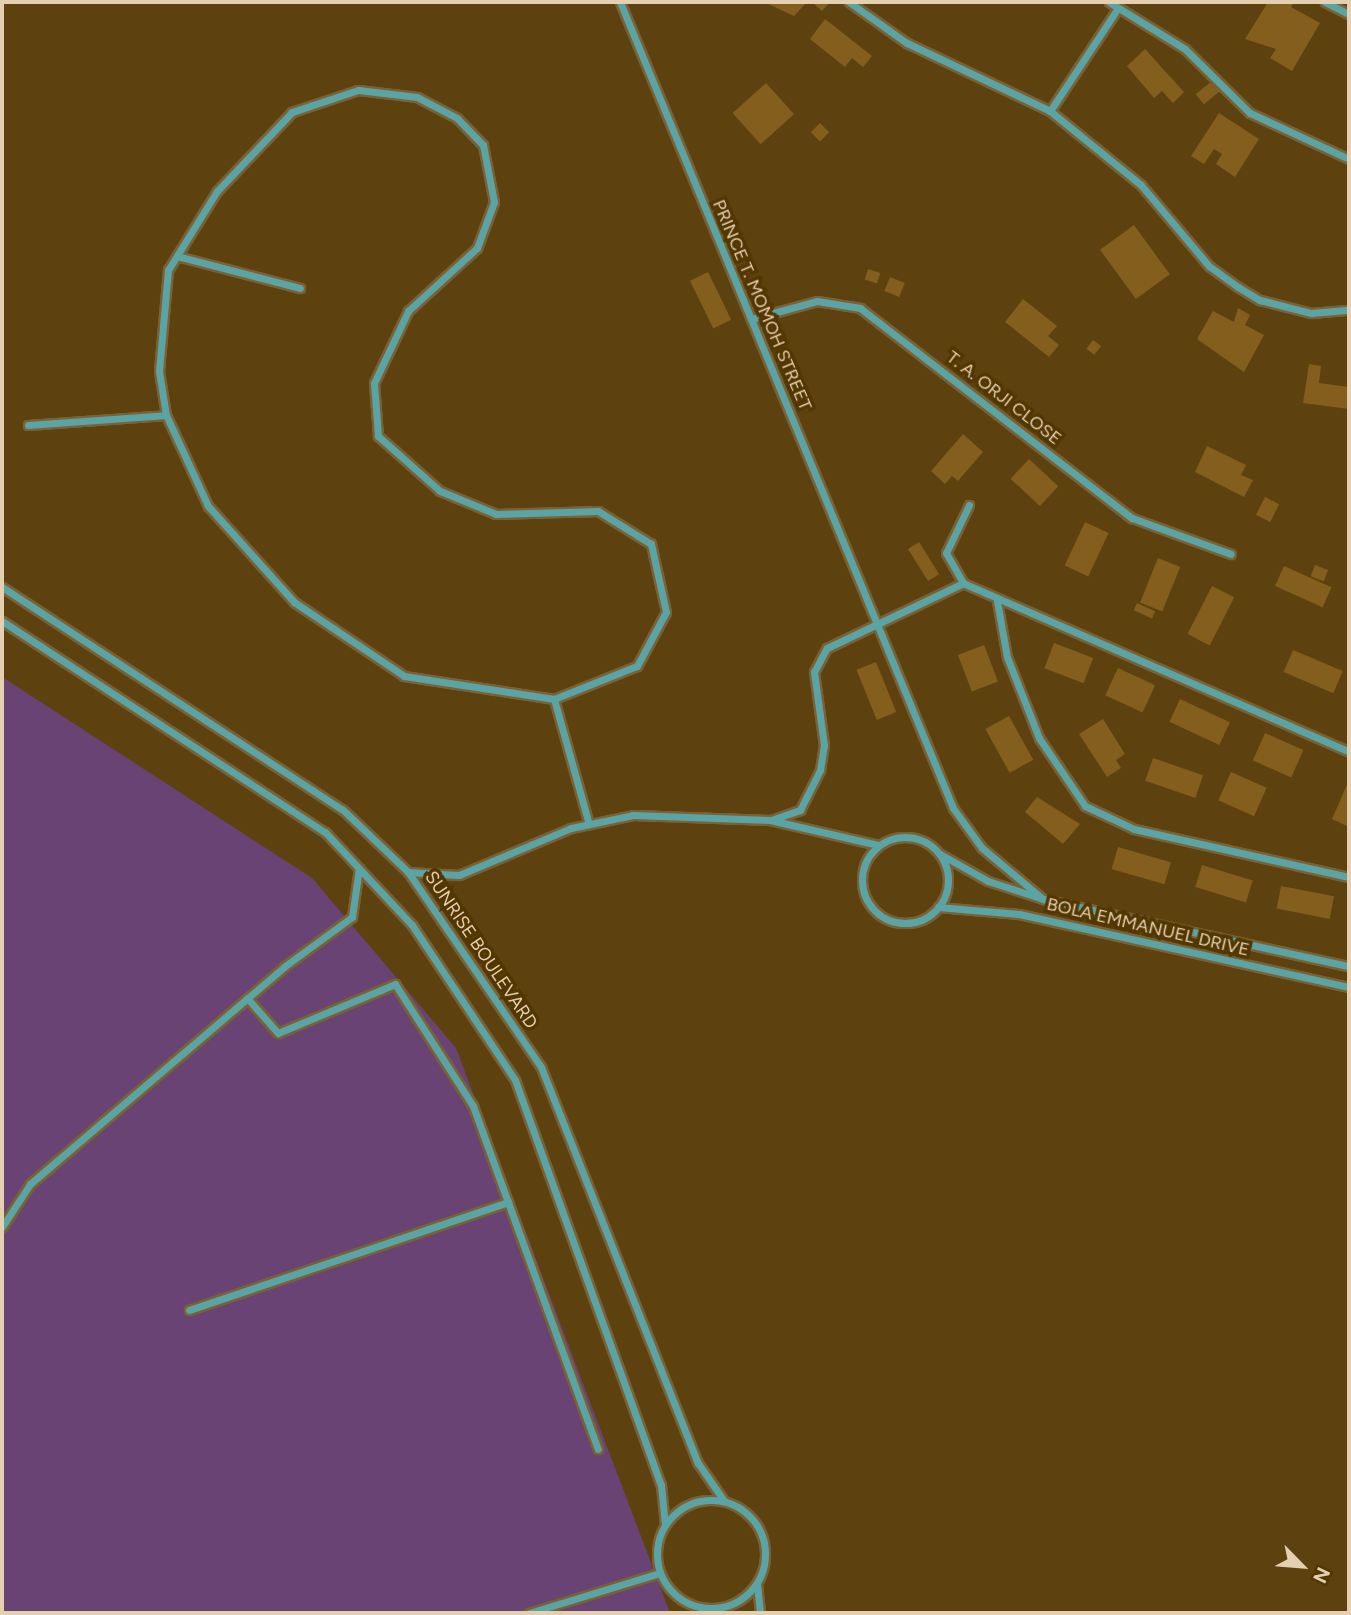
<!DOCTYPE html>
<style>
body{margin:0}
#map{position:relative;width:1351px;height:1615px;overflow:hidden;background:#5d420f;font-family:Figtree,sans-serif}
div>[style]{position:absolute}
.green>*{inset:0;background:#694374}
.building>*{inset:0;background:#835e1d;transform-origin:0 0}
.roads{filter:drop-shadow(2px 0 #7b6133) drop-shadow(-2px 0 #7b6133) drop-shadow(0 2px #7b6133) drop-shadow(0 -2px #7b6133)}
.street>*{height:7px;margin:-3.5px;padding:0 3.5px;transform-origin:3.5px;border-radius:3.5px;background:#5aa4a6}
.street>.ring{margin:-3.5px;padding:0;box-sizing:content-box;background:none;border:7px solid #5aa4a6;border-radius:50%}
span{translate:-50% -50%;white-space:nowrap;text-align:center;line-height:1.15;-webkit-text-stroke:7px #523701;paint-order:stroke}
.street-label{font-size:18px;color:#e4cfb1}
.frame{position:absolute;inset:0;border:4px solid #e4cfb1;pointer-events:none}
.north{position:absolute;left:1267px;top:1531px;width:70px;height:70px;-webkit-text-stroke:5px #523701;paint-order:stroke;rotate:115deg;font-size:19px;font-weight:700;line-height:28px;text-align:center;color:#e4cfb1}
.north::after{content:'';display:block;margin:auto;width:24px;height:32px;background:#e4cfb1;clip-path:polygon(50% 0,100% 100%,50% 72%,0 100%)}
</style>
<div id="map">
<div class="green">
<div style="clip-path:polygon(2px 677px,312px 878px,456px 1048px,670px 1613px,2px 1613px)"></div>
</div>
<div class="building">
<div style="clip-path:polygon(764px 2px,802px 2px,805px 4px,794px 16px)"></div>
<div style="clip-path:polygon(812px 2px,830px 2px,822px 11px)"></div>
<div style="clip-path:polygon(1268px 2px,1294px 2px,1291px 7px,1320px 23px,1292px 71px,1270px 58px,1276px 49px,1245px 39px)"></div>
<div style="clip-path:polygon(825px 19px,872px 56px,863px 67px,852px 58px,845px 67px,810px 39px)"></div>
<div style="clip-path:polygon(1145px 49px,1184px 92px,1173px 103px,1162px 91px,1154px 98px,1127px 66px)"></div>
<div style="left:1212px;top:81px;width:13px;height:21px;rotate:51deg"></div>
<div style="left:766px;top:83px;width:42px;height:45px;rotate:48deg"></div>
<div style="clip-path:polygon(1219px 113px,1259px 139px,1235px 177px,1216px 164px,1222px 154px,1214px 149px,1204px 164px,1191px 156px)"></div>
<div style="left:820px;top:123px;width:13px;height:13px;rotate:45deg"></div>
<div style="left:1134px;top:225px;width:61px;height:42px;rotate:54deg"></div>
<div style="left:868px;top:269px;width:13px;height:11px;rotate:18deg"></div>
<div style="left:708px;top:272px;width:53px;height:20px;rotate:64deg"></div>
<div style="left:890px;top:277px;width:16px;height:15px;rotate:22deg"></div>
<div style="clip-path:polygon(1023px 299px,1057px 326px,1048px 336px,1059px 345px,1049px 357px,1005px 322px)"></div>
<div style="clip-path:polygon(1238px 308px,1250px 315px,1245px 325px,1264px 335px,1244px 372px,1197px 339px,1213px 311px,1234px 322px)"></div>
<div style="left:1093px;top:340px;width:10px;height:11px;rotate:37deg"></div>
<div style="clip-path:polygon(1309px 364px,1321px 366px,1319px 383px,1349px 387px,1349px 409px,1303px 403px)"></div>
<div style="clip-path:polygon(963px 434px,983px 452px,958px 481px,952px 476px,945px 484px,931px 471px)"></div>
<div style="clip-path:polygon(1207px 446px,1246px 465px,1241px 475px,1253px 480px,1244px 497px,1195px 472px)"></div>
<div style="left:1029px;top:459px;width:40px;height:27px;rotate:43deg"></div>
<div style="left:1265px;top:497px;width:16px;height:20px;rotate:27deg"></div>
<div style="left:1085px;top:522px;width:26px;height:48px;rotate:25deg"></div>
<div style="left:919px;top:542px;width:38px;height:13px;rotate:58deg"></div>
<div style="left:1158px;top:558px;width:24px;height:48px;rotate:22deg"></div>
<div style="left:1315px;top:565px;width:14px;height:12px;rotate:21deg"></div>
<div style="left:1284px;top:566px;width:52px;height:22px;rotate:24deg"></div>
<div style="left:1212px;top:586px;width:25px;height:54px;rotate:27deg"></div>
<div style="left:1137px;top:603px;width:20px;height:8px;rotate:24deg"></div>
<div style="left:1054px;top:643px;width:42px;height:27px;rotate:21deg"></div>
<div style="left:984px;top:645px;width:39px;height:28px;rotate:69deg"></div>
<div style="left:1293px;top:650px;width:54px;height:24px;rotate:23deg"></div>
<div style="left:876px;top:662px;width:54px;height:21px;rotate:68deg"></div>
<div style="left:1118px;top:668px;width:41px;height:30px;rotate:25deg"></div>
<div style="left:1180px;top:699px;width:55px;height:25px;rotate:25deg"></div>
<div style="left:1009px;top:716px;width:50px;height:27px;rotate:61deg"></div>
<div style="clip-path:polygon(1103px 719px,1125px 754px,1116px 760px,1121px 768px,1107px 777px,1079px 734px)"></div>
<div style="left:1265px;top:733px;width:42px;height:30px;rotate:24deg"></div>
<div style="left:1153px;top:758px;width:53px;height:24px;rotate:19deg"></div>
<div style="left:1231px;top:772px;width:39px;height:31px;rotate:24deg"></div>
<div style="clip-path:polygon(1349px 780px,1349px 827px,1332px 819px)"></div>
<div style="clip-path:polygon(1037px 797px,1080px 824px,1063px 844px,1025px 812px)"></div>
<div style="left:1118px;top:847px;width:55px;height:23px;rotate:16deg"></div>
<div style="left:1202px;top:865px;width:53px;height:23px;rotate:17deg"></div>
<div style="left:1281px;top:886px;width:54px;height:23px;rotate:11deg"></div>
</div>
<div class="roads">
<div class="street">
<div style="left:620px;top:2px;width:872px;rotate:67.55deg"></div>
<div style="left:953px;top:808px;width:49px;rotate:54.1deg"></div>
<div style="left:982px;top:848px;width:80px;rotate:39.9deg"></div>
<div style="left:849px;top:2px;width:71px;rotate:35.3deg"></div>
<div style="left:907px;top:43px;width:158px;rotate:25.4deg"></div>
<div style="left:1050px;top:111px;width:117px;rotate:39.1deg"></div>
<div style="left:1141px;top:185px;width:106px;rotate:50deg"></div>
<div style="left:1209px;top:266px;width:36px;rotate:36deg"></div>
<div style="left:1238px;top:287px;width:26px;rotate:31deg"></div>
<div style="left:1260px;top:300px;width:53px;rotate:14.3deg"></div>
<div style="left:1311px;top:313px;width:38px;rotate:-5deg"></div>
<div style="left:1109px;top:2px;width:89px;rotate:31.7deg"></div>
<div style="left:1185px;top:49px;width:91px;rotate:44.6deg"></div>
<div style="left:1250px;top:113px;width:109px;rotate:24.9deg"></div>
<div style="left:1325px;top:2px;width:27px;rotate:27deg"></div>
<div style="left:1050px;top:111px;width:123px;rotate:-56.6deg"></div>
<div style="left:177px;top:256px;width:127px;rotate:14.6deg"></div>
<div style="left:751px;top:319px;width:68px;rotate:-15.3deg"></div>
<div style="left:817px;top:301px;width:44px;rotate:9.2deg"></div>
<div style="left:860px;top:308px;width:344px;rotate:37.7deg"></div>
<div style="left:1132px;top:518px;width:105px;rotate:20deg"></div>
<div style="left:28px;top:425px;width:138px;rotate:-4.1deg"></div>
<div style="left:166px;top:415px;width:100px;rotate:65.2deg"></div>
<div style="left:208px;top:506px;width:129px;rotate:48.1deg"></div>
<div style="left:294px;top:602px;width:133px;rotate:33.9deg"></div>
<div style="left:404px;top:676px;width:152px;rotate:8.7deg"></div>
<div style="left:554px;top:699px;width:89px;rotate:-21.7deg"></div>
<div style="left:637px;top:666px;width:61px;rotate:-61.8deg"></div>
<div style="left:666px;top:612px;width:70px;rotate:-102.4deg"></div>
<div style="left:651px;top:544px;width:62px;rotate:-148.1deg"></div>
<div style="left:598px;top:511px;width:102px;rotate:178.3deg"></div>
<div style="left:496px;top:514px;width:61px;rotate:-157.7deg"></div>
<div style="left:440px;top:491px;width:83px;rotate:-138.4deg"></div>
<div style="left:378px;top:436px;width:53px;rotate:-94.3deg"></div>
<div style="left:374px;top:383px;width:80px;rotate:-64.7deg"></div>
<div style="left:408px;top:311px;width:93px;rotate:-42.4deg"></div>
<div style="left:477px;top:248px;width:49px;rotate:-69.7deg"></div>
<div style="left:494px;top:202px;width:58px;rotate:-100.9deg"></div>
<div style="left:483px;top:145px;width:37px;rotate:-134deg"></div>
<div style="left:457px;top:118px;width:45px;rotate:-152.3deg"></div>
<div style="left:417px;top:97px;width:59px;rotate:-173.2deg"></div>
<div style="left:358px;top:90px;width:70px;rotate:161.6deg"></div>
<div style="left:292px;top:112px;width:109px;rotate:133.5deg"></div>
<div style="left:217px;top:191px;width:93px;rotate:121.8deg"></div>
<div style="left:168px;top:270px;width:101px;rotate:95.1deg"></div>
<div style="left:159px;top:371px;width:45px;rotate:81deg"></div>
<div style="left:969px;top:505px;width:53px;rotate:115.6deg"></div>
<div style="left:946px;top:553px;width:34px;rotate:60deg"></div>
<div style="left:963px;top:583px;width:421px;rotate:23.6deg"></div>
<div style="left:2px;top:587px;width:407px;rotate:33.2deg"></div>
<div style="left:343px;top:810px;width:90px;rotate:43.6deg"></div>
<div style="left:408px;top:872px;width:236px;rotate:55.7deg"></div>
<div style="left:541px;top:1067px;width:426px;rotate:68.4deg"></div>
<div style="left:698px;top:1463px;width:46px;rotate:55.6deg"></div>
<div style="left:997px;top:601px;width:57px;rotate:79.9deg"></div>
<div style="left:1007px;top:657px;width:87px;rotate:68.4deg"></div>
<div style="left:1039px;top:738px;width:82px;rotate:55.9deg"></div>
<div style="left:1085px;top:806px;width:54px;rotate:25.1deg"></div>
<div style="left:1134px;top:829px;width:220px;rotate:12.6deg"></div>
<div style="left:2px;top:621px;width:386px;rotate:33.2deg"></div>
<div style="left:325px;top:832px;width:127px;rotate:46.9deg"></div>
<div style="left:412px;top:925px;width:186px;rotate:56.4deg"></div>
<div style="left:515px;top:1080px;width:431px;rotate:70.2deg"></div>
<div style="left:661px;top:1485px;width:40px;rotate:84.3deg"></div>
<div style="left:554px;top:699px;width:130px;rotate:74.4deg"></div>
<div style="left:771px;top:820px;width:31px;rotate:-19deg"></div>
<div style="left:800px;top:810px;width:45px;rotate:-63.4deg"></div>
<div style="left:820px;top:770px;width:25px;rotate:-81deg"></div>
<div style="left:824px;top:745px;width:74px;rotate:-97.8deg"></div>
<div style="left:814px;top:672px;width:27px;rotate:-62deg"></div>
<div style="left:827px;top:648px;width:151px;rotate:-25.5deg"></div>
<div class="ring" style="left:862px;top:837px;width:79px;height:79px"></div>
<div style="left:940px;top:854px;width:55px;rotate:29.4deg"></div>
<div style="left:988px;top:881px;width:58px;rotate:18.1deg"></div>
<div style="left:1043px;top:899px;width:313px;rotate:12.4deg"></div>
<div style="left:408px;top:872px;width:51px;rotate:3.4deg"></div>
<div style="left:459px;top:875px;width:121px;rotate:-22.8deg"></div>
<div style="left:571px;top:828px;width:63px;rotate:-11.8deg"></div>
<div style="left:633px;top:815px;width:137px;rotate:2.1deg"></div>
<div style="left:770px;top:820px;width:111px;rotate:13deg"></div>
<div style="left:938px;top:907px;width:81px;rotate:4.9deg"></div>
<div style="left:1019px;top:914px;width:338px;rotate:12.5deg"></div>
<div style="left:247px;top:998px;width:47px;rotate:48.5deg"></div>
<div style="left:278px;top:1033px;width:127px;rotate:-22.7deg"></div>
<div style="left:395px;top:984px;width:145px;rotate:57.4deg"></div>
<div style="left:473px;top:1106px;width:365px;rotate:70deg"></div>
<div style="left:2px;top:1227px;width:51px;rotate:-56.9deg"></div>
<div style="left:30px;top:1184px;width:335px;rotate:-40.5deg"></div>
<div style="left:285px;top:966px;width:83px;rotate:-36.2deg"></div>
<div style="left:352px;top:917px;width:49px;rotate:-81.9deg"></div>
<div style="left:189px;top:1310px;width:337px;rotate:-18.7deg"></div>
<div class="ring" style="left:657px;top:1500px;width:101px;height:101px"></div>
<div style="left:757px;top:1584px;width:29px;rotate:84deg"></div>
<div style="left:529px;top:1613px;width:137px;rotate:-17deg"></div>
</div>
</div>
<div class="street-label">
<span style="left:762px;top:305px;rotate:67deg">PRINCE T. MOMOH STREET</span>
<span style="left:1004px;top:398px;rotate:38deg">T. A. ORJI CLOSE</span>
<span style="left:1148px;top:927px;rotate:13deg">BOLA EMMANUEL DRIVE</span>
<span style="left:481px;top:950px;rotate:56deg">SUNRISE BOULEVARD</span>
</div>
<div class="frame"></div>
<div class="north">N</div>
</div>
